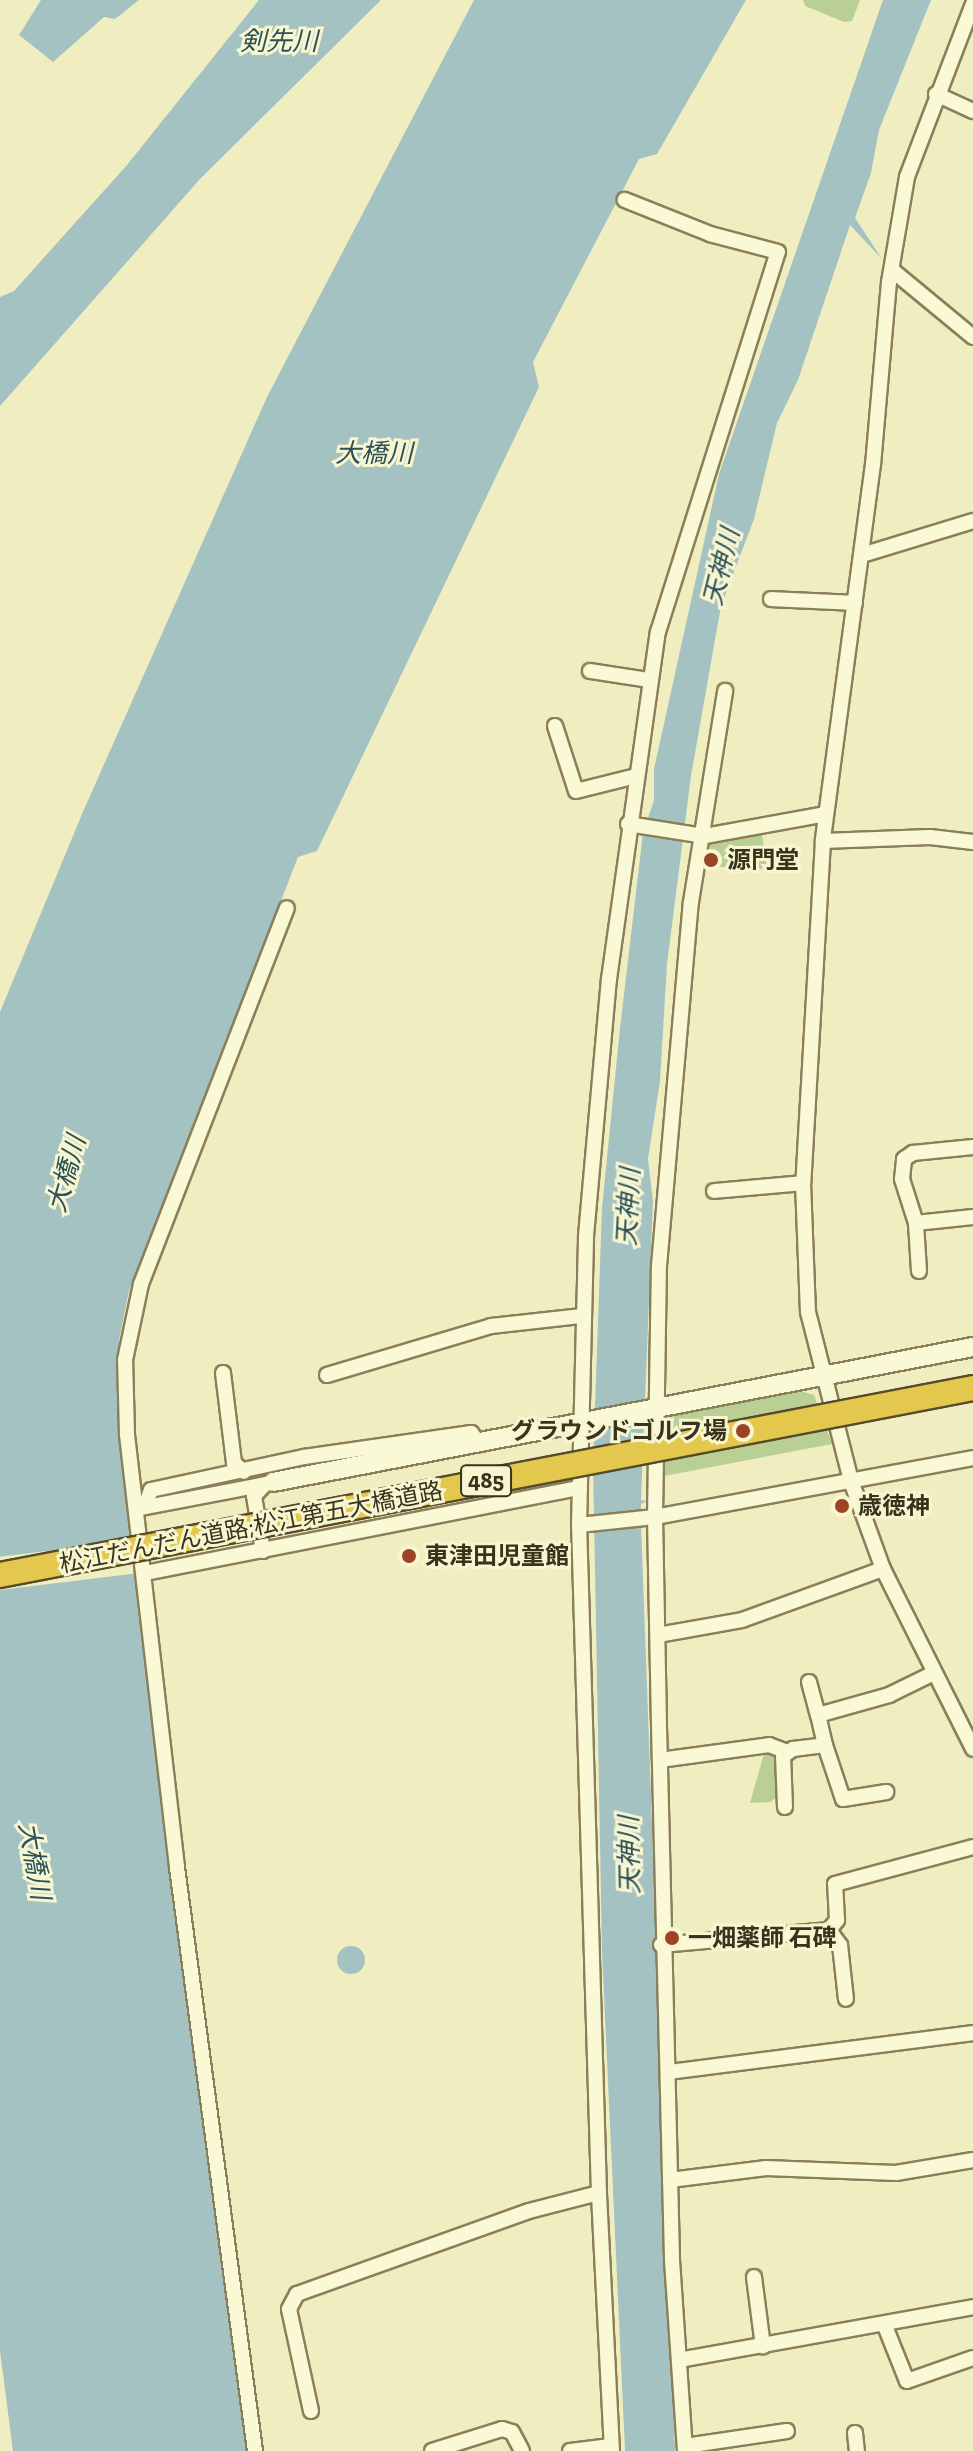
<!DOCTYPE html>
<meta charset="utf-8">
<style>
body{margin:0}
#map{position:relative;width:973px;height:2451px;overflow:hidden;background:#f0eec1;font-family:"Zilla Slab","Noto Sans JP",serif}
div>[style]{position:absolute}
.green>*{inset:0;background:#b9cf94}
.water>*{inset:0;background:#a4c2c1}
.round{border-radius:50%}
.pier>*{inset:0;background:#f0eec1;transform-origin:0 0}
.roads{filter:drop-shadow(2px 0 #8a7f58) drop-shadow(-2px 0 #8a7f58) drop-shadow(0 2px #8a7f58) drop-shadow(0 -2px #8a7f58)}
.street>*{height:14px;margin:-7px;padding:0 7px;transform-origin:7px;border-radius:7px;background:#faf9d5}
.secondary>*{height:18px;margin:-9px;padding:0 9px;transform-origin:9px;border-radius:9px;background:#faf9d5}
.bridges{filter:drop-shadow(2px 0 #584b2c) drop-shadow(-2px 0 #584b2c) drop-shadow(0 2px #584b2c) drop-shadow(0 -2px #584b2c)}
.highway-bridge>*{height:24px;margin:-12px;padding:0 12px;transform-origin:12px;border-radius:12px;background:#e4c74d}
.dots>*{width:22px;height:22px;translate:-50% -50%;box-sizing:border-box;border:4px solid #f7f6d1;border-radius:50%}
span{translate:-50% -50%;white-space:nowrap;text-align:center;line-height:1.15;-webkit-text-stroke:6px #f7f6d1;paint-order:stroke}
.shield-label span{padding:2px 6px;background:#f7f6d1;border:2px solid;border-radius:6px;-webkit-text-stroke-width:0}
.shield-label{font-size:22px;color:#39321d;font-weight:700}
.poi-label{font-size:24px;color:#39321d;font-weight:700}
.left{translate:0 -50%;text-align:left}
.right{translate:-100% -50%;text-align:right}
.street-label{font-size:24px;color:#39321d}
.water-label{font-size:26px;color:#2b515a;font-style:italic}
</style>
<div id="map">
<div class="green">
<div style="clip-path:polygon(803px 0,860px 0,852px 21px,844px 22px,805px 6px)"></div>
<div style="clip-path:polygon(762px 834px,767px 869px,701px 866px,710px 844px)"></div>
<div style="clip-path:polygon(797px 1390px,814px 1395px,832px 1444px,659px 1477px,663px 1416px)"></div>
<div style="clip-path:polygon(765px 1750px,774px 1754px,778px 1795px,771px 1802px,750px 1803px)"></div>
</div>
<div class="water">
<div style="clip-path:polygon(41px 0,139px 0,115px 19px,104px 17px,53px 62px,19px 35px)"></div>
<div style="clip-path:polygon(259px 0,381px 0,200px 179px,0 406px,0 297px,14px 291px,127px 165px)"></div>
<div style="clip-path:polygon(474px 0,746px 0,657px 154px,639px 159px,533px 362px,539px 387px,317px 851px,298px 857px,129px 1291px,119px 1340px,119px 1389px,199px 2095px,247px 2451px,13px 2451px,0 2351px,0 1012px,82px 814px,267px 397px)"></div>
<div style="clip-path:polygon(883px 0,931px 0,879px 130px,871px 173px,855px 218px,882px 259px,850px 225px,798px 380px,777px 423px,754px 519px,721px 606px,691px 776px,667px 964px,660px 1081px,648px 1159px,653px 1201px,641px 1500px,647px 1501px,641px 1504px,641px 1523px,675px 2451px,625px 2451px,602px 1951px,593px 1463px,602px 1208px,620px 1028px,643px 833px,654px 800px,654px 769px,719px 474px)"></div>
<div class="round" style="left:337px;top:1946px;width:28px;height:28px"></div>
</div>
<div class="pier">
<div style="left:137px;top:1540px;width:33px;height:140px;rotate:83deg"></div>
</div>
<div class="roads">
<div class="street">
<div style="left:973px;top:4px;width:185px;rotate:110.9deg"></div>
<div style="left:907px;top:177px;width:107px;rotate:99.7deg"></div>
<div style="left:889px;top:282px;width:183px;rotate:95deg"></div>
<div style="left:873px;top:464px;width:380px;rotate:97.6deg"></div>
<div style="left:823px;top:841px;width:343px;rotate:93.3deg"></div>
<div style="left:803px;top:1183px;width:129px;rotate:87.8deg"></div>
<div style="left:808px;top:1312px;width:174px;rotate:75.7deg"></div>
<div style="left:851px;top:1481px;width:94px;rotate:70deg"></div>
<div style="left:883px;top:1569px;width:201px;rotate:63.4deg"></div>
<div style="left:936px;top:94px;width:41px;rotate:24.7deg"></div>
<div style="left:892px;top:270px;width:105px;rotate:39.6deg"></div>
<div style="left:862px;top:555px;width:116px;rotate:-17deg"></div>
<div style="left:771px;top:599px;width:84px;rotate:2.7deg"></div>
<div style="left:590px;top:671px;width:60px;rotate:8.7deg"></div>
<div style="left:555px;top:726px;width:68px;rotate:72.1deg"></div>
<div style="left:576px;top:791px;width:62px;rotate:-14deg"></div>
<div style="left:628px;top:824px;width:78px;rotate:8.9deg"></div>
<div style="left:705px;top:836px;width:123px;rotate:-10.3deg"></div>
<div style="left:823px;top:841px;width:107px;rotate:-2.1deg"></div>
<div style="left:930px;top:837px;width:43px;rotate:6.6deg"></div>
<div style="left:714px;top:1191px;width:89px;rotate:-5.1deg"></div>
<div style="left:916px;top:1223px;width:57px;rotate:-6deg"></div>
<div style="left:919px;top:1271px;width:48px;rotate:-93.6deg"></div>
<div style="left:916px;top:1223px;width:46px;rotate:-107.7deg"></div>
<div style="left:902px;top:1179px;width:20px;rotate:-84deg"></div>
<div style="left:904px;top:1159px;width:11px;rotate:-34deg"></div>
<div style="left:913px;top:1153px;width:60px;rotate:-5.7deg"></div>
<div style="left:223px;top:1373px;width:91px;rotate:83deg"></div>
<div style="left:234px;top:1463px;width:13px;rotate:42deg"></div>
<div style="left:327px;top:1375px;width:171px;rotate:-16.6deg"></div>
<div style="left:491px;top:1326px;width:92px;rotate:-6.3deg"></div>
<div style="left:145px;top:1507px;width:18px;rotate:-71deg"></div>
<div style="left:151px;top:1490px;width:157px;rotate:-12.2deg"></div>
<div style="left:304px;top:1457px;width:169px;rotate:-8.2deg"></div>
<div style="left:471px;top:1433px;width:13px;rotate:51deg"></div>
<div style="left:136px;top:1509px;width:132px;rotate:-10.9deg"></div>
<div style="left:579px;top:1525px;width:76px;rotate:-6deg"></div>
<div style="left:655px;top:1517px;width:323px;rotate:-10.5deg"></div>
<div style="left:263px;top:1551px;width:56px;rotate:-99.3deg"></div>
<div style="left:254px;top:1496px;width:16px;rotate:-47deg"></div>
<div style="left:145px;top:1573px;width:443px;rotate:-11.1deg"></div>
<div style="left:658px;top:1635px;width:85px;rotate:-10.1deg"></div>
<div style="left:742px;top:1620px;width:150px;rotate:-19.9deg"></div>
<div style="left:809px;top:1682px;width:34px;rotate:75deg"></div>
<div style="left:825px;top:1745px;width:57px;rotate:71.6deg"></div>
<div style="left:843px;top:1799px;width:44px;rotate:-9.2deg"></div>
<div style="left:660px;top:1760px;width:110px;rotate:-7.8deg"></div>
<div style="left:769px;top:1745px;width:19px;rotate:21deg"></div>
<div style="left:785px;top:1807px;width:51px;rotate:-92.2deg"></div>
<div style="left:783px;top:1756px;width:12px;rotate:-35deg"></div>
<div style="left:793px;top:1749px;width:32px;rotate:-7deg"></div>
<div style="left:825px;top:1745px;width:31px;rotate:-103deg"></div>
<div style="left:818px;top:1715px;width:74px;rotate:-15.7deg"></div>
<div style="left:889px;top:1695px;width:50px;rotate:-26.1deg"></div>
<div style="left:829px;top:1930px;width:13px;rotate:-51deg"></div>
<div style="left:837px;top:1920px;width:36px;rotate:-93deg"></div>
<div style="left:835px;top:1884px;width:143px;rotate:-15deg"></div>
<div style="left:661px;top:1945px;width:169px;rotate:-5.1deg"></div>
<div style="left:829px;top:1930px;width:19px;rotate:54deg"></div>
<div style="left:840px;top:1945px;width:54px;rotate:83.7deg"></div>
<div style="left:669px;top:2072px;width:306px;rotate:-7.3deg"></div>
<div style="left:670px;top:2180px;width:97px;rotate:-7.1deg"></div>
<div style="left:766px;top:2168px;width:130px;rotate:2.2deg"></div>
<div style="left:896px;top:2173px;width:78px;rotate:-9.6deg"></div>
<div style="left:754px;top:2277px;width:70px;rotate:82.6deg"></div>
<div style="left:885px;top:2326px;width:59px;rotate:68.2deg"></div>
<div style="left:907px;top:2381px;width:70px;rotate:-19.2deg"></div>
<div style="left:679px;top:2360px;width:299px;rotate:-10.2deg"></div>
<div style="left:311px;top:2411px;width:104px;rotate:-102.2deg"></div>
<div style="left:289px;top:2309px;width:17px;rotate:-62deg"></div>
<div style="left:297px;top:2294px;width:246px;rotate:-19.7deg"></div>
<div style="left:529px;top:2211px;width:72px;rotate:-14.4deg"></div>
<div style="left:855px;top:2433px;width:18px;rotate:84deg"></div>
<div style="left:685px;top:2446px;width:103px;rotate:-8.4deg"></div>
<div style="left:255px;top:2451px;width:589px;rotate:-97.61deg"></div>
<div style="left:177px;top:1867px;width:436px;rotate:-96.6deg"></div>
<div style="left:127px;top:1434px;width:74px;rotate:-91.5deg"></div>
<div style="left:125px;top:1360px;width:78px;rotate:-78.1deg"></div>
<div style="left:141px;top:1284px;width:403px;rotate:-68.8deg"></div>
<div style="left:432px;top:2451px;width:73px;rotate:-17.4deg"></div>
<div style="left:502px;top:2429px;width:10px;rotate:17deg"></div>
<div style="left:512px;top:2432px;width:21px;rotate:62deg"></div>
<div style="left:570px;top:2451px;width:41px;rotate:-7deg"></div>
<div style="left:612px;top:2451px;width:258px;rotate:-92.9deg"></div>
<div style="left:599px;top:2193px;width:668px;rotate:-91.71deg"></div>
<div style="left:579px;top:1525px;width:289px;rotate:-88.6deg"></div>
<div style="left:586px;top:1236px;width:258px;rotate:-84.9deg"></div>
<div style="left:609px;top:979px;width:350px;rotate:-82deg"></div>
<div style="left:658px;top:632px;width:398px;rotate:-72.5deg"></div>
<div style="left:778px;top:252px;width:70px;rotate:-165.2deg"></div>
<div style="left:710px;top:234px;width:92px;rotate:-158.2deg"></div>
<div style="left:685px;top:2451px;width:193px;rotate:-93.9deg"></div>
<div style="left:672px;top:2258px;width:533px;rotate:-91.4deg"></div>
<div style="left:659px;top:1725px;width:208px;rotate:-91.1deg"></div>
<div style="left:655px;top:1517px;width:251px;rotate:-89.1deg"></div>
<div style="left:659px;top:1266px;width:365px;rotate:-85deg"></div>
<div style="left:691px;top:902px;width:214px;rotate:-80.8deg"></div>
</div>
<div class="secondary">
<div style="left:273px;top:1482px;width:713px;rotate:-10.92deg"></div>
</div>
</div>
<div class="bridges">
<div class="highway-bridge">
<div style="left:0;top:1575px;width:991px;rotate:-10.88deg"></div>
</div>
</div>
<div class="dots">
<div style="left:711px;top:860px;background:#9c4225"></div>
<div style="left:743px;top:1431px;background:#9c4225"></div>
<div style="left:842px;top:1506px;background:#9c4225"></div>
<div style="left:409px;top:1556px;background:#9c4225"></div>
<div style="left:672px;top:1938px;background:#9c4225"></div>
</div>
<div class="shield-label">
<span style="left:486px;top:1481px">485</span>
</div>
<div class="poi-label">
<span class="left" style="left:727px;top:860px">源門堂</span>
<span class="right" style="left:727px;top:1431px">グラウンドゴルフ場</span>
<span class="left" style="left:858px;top:1506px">歳徳神</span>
<span class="left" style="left:425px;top:1556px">東津田児童館</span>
<span class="left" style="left:688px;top:1938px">一畑薬師 石碑</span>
</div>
<div class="street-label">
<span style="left:251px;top:1527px;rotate:-11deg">松江だんだん道路;松江第五大橋道路</span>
</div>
<div class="water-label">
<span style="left:279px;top:42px">剣先川</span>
<span style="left:374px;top:454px">大橋川</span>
<span style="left:722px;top:567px;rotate:-76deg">天神川</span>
<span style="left:67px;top:1174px;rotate:-74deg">大橋川</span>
<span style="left:629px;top:1207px;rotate:-87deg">天神川</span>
<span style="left:630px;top:1855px;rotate:-91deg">天神川</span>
<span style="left:34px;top:1861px;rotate:80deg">大橋川</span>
</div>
</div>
